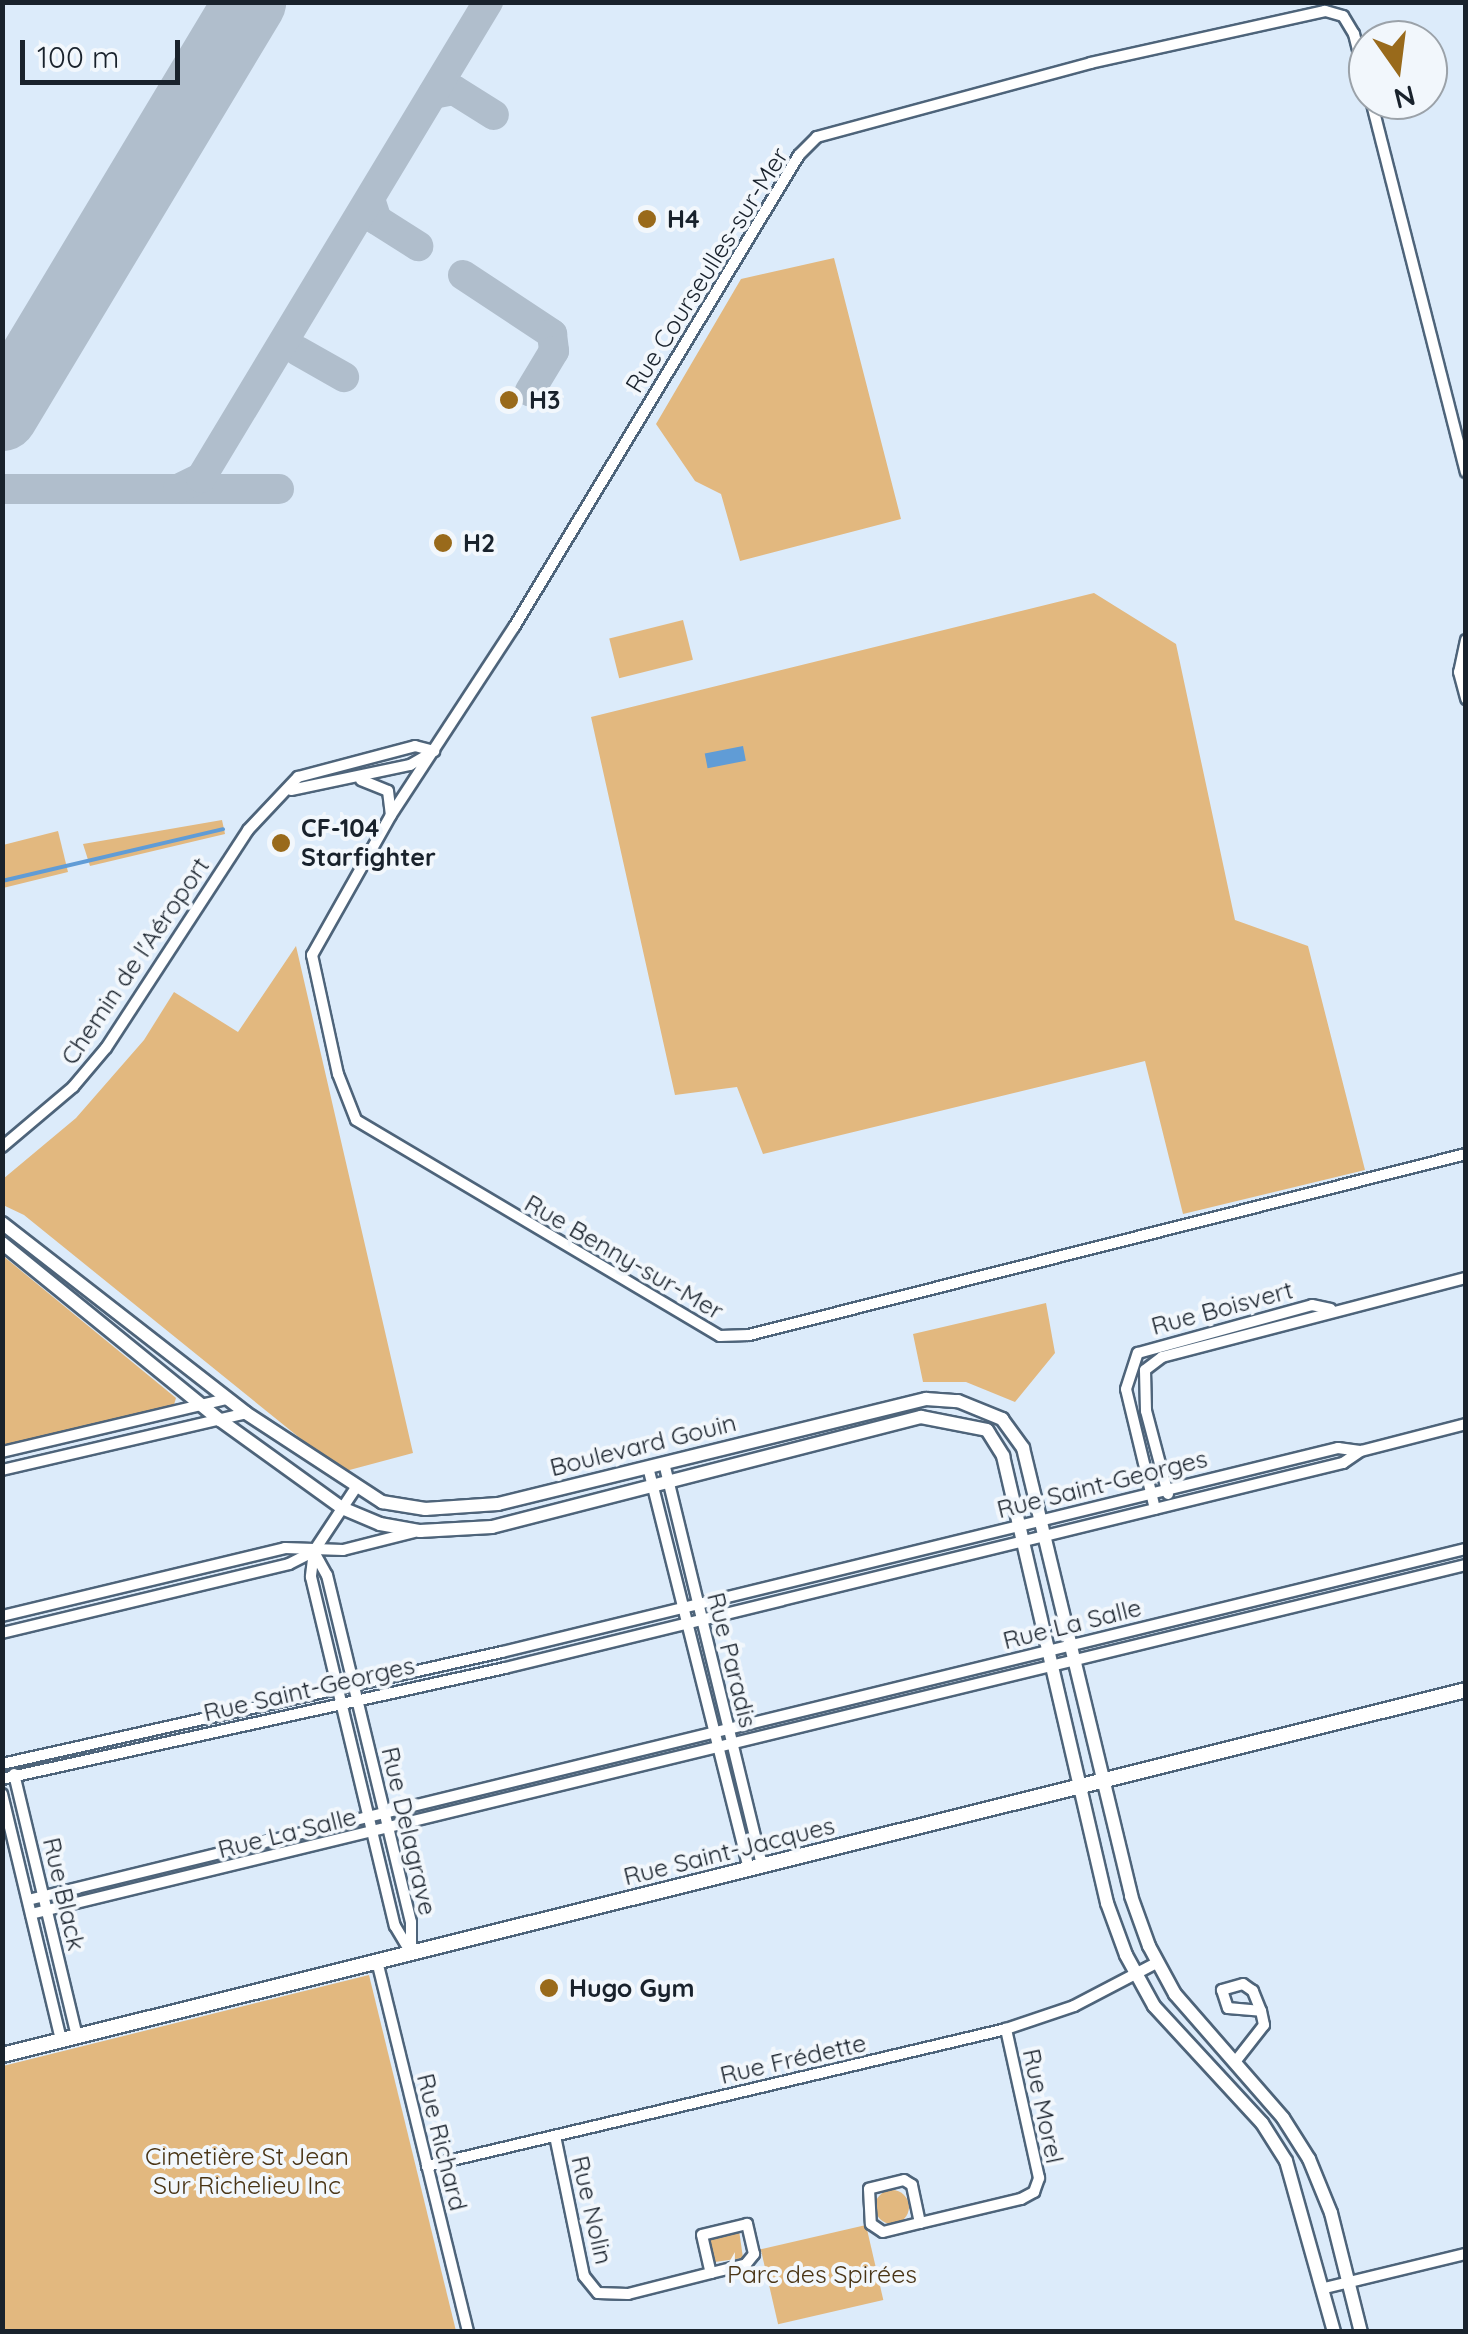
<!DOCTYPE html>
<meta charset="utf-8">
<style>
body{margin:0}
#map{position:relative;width:1468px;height:2334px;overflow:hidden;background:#dcebfa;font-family:Quicksand,sans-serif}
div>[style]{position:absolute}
.green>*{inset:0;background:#e2b87f;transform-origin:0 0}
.round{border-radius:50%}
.water>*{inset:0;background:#609cd6;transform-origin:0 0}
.stream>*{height:4px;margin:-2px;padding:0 2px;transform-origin:2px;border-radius:2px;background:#609cd6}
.taxiway>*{height:30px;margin:-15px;padding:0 15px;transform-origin:15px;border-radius:15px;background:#b0becc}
.runway>*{height:72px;margin:-36px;padding:0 36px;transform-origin:36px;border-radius:36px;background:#b0becc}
.roads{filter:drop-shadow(2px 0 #4e647a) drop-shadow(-2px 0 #4e647a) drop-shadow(0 2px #4e647a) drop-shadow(0 -2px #4e647a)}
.minor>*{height:10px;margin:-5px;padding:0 5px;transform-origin:5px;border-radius:5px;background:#fff}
.tertiary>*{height:12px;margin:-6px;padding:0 6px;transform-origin:6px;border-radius:6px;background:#fff}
.secondary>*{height:14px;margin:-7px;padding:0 7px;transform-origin:7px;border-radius:7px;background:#fff}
.dots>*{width:28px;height:28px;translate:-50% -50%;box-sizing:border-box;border:5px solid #f2f7fc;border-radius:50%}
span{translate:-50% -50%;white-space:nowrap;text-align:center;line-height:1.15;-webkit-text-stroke:8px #f2f7fc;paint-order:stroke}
.poi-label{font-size:25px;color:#19222c;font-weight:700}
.left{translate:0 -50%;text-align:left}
.street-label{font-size:25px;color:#19222c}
.park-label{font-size:25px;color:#493415}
.frame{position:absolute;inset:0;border:5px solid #19222c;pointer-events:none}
.north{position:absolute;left:1348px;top:20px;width:100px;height:100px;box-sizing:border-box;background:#f2f7fc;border:2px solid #9ba2a9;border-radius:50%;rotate:166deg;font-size:28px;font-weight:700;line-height:40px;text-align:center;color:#19222c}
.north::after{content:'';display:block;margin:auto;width:35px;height:45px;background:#996a1b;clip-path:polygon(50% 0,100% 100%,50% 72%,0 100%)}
.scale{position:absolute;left:20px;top:40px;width:160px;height:45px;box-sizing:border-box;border:5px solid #19222c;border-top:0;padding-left:12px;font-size:30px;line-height:35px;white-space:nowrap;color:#19222c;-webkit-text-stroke:8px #f2f7fc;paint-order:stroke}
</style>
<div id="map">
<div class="green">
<div style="clip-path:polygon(834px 258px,901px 519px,740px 561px,721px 494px,695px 481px,656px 424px,741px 279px)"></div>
<div style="clip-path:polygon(1094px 593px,1176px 644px,1235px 920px,1308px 946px,1365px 1170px,1183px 1214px,1145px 1061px,763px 1154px,737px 1087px,675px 1095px,591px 717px)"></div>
<div style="left:683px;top:620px;width:41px;height:76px;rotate:76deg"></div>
<div style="clip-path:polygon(222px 820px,225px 834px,90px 866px,83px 844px)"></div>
<div style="clip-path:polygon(58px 831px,68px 872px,3px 888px,3px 845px)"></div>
<div style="clip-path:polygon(296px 946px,413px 1453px,342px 1472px,24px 1215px,3px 1205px,3px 1179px,76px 1118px,144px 1040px,174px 992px,238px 1032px)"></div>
<div style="clip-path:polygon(2px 1255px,176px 1398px,171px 1415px,3px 1450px)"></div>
<div style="clip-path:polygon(1046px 1303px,1055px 1353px,1015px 1402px,966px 1382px,923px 1382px,913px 1334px)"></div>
<div style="clip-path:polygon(369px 1975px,456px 2331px,3px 2331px,3px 2066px)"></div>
<div class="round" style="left:875px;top:2190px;width:34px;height:34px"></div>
<div style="left:866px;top:2225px;width:77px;height:108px;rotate:77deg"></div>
<div style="clip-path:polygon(739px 2230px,743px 2258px,715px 2262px,709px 2237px)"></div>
</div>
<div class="water">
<div style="left:743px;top:746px;width:15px;height:39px;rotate:79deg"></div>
</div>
<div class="stream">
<div style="left:2px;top:881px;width:227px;rotate:-13.2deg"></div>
</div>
<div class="taxiway">
<div style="left:433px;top:94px;width:21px;rotate:-11deg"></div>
<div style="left:454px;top:90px;width:47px;rotate:32deg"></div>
<div style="left:370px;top:199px;width:22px;rotate:72deg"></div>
<div style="left:377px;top:220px;width:49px;rotate:32.4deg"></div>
<div style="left:463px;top:275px;width:107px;rotate:33.5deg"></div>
<div style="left:552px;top:334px;width:17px;rotate:83deg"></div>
<div style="left:554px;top:351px;width:47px;rotate:121deg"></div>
<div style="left:298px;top:351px;width:53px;rotate:29.5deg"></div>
<div style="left:2px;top:489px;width:277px"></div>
<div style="left:178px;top:489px;width:25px;rotate:-26deg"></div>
<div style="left:201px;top:478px;width:556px;rotate:-58.91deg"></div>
</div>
<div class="runway">
<div style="left:2px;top:415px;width:482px;rotate:-59deg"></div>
</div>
<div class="roads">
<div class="minor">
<div style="left:1368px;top:90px;width:58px;rotate:-104deg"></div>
<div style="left:1354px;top:34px;width:21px;rotate:-121deg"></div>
<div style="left:1343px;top:16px;width:19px;rotate:-164deg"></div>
<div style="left:1325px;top:11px;width:240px;rotate:167.5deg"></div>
<div style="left:1091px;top:63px;width:284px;rotate:164.9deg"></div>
<div style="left:817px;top:137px;width:25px;rotate:135deg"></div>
<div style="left:799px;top:155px;width:551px;rotate:121.12deg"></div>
<div style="left:514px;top:627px;width:225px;rotate:123.2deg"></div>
<div style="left:391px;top:815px;width:161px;rotate:119.4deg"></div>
<div style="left:312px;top:955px;width:122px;rotate:77.7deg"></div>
<div style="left:338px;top:1074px;width:49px;rotate:68.6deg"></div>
<div style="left:356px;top:1120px;width:423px;rotate:30.7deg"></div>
<div style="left:720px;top:1336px;width:29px;rotate:-2deg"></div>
<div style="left:749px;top:1335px;width:739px;rotate:-14.17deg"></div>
<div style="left:1371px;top:100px;width:384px;rotate:75.7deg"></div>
<div style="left:1466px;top:640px;width:33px;rotate:102deg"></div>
<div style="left:1459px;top:672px;width:28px;rotate:75deg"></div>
<div style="left:361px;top:780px;width:29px;rotate:22deg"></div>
<div style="left:388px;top:791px;width:23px;rotate:83deg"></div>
<div style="left:291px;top:790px;width:122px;rotate:-11.9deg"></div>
<div style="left:410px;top:765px;width:22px;rotate:-30deg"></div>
<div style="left:2px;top:1147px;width:93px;rotate:-40.2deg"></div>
<div style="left:73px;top:1087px;width:51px;rotate:-49.8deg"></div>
<div style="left:106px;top:1048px;width:260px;rotate:-56.9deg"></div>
<div style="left:248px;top:830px;width:73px;rotate:-46.7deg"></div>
<div style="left:298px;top:777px;width:121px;rotate:-14.8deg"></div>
<div style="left:415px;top:746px;width:20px;rotate:15deg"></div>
<div style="left:2px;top:1452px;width:231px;rotate:-13.3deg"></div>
<div style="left:664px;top:1463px;width:415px;rotate:76.3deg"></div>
<div style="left:648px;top:1467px;width:414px;rotate:75.9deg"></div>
<div style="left:2px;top:1470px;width:251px;rotate:-13.1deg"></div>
<div style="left:355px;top:1489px;width:74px;rotate:123.5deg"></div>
<div style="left:314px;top:1551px;width:26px;rotate:97deg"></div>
<div style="left:311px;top:1577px;width:359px;rotate:76.5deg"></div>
<div style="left:395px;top:1926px;width:31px;rotate:59deg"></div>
<div style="left:1168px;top:1494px;width:86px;rotate:-104.8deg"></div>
<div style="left:1146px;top:1411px;width:41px;rotate:-91.4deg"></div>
<div style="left:1145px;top:1370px;width:21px;rotate:-37deg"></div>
<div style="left:1162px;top:1357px;width:314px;rotate:-14.6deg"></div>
<div style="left:1155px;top:1509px;width:123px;rotate:-103.6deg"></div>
<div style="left:1126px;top:1389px;width:38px;rotate:-72deg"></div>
<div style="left:1138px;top:1353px;width:180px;rotate:-15.4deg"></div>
<div style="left:1312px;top:1305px;width:19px;rotate:12deg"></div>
<div style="left:314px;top:1552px;width:26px;rotate:61deg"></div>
<div style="left:327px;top:1575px;width:357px;rotate:76.4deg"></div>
<div style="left:411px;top:1922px;width:30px;rotate:90deg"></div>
<div style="left:2px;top:1616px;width:291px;rotate:-13.5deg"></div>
<div style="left:285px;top:1548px;width:58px;rotate:2deg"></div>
<div style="left:343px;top:1550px;width:73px;rotate:-14.2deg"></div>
<div style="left:2px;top:1633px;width:295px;rotate:-13.5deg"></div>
<div style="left:289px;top:1564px;width:27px;rotate:-27deg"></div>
<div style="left:2px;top:1764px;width:512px;rotate:-12.63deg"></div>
<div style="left:502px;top:1652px;width:861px;rotate:-13.71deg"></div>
<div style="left:1338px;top:1448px;width:22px;rotate:8deg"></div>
<div style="left:14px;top:1774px;width:269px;rotate:76.5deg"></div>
<div style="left:2px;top:1779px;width:515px;rotate:-12.44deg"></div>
<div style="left:505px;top:1668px;width:863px;rotate:-13.75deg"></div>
<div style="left:1343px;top:1463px;width:22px;rotate:-34deg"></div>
<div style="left:1361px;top:1451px;width:108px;rotate:-14.4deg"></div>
<div style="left:2px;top:1794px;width:253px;rotate:76.5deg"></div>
<div style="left:28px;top:1900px;width:1480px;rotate:-13.72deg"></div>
<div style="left:31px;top:1914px;width:1477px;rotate:-13.67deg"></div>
<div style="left:377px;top:1961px;width:382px;rotate:76.2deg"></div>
<div style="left:1235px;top:2062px;width:47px;rotate:-51.9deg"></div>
<div style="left:1264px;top:2025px;width:14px;rotate:-102deg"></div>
<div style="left:1261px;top:2011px;width:22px;rotate:-112deg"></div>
<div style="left:1253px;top:1991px;width:12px;rotate:-145deg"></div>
<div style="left:1243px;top:1984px;width:22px;rotate:164deg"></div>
<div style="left:1222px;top:1990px;width:19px;rotate:72deg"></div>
<div style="left:1228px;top:2008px;width:33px;rotate:5deg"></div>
<div style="left:555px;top:2136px;width:143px;rotate:78.3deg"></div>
<div style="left:584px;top:2276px;width:22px;rotate:51deg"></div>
<div style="left:598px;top:2293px;width:30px;rotate:2deg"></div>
<div style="left:628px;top:2294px;width:86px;rotate:-14.2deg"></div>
<div style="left:711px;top:2273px;width:36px;rotate:-14deg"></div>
<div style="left:746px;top:2264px;width:13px;rotate:-51deg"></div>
<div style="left:754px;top:2254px;width:31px;rotate:-103deg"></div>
<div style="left:747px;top:2224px;width:46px;rotate:166.3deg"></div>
<div style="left:702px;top:2235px;width:39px;rotate:77deg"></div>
<div style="left:427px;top:2166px;width:595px;rotate:-13.31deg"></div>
<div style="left:1006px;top:2029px;width:72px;rotate:-18.7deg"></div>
<div style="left:1074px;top:2006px;width:95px;rotate:-27.6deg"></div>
<div style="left:920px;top:2223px;width:39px;rotate:-102deg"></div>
<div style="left:912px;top:2185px;width:9px;rotate:-148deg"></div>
<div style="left:904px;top:2180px;width:36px;rotate:166deg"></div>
<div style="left:869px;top:2189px;width:35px;rotate:87deg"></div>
<div style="left:871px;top:2224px;width:14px;rotate:34deg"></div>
<div style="left:883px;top:2232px;width:38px;rotate:-14deg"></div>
<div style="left:920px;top:2223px;width:104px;rotate:-13.4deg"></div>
<div style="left:1021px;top:2199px;width:15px;rotate:-28deg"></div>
<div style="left:1034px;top:2192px;width:15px;rotate:-70deg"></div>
<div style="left:1039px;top:2178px;width:153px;rotate:-102.5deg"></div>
<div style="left:1325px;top:2288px;width:145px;rotate:-13.6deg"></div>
</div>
<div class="tertiary">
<div style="left:2px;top:1223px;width:309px;rotate:37.9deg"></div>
<div style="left:246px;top:1413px;width:163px;rotate:33.2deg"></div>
<div style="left:382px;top:1502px;width:44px;rotate:9.2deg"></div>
<div style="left:425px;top:1509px;width:73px;rotate:-3.9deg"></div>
<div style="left:498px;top:1504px;width:441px;rotate:-13.8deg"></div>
<div style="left:926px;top:1399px;width:32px;rotate:4deg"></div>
<div style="left:958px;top:1401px;width:48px;rotate:22.2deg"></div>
<div style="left:1002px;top:1419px;width:36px;rotate:54deg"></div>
<div style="left:1023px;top:1448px;width:461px;rotate:76.4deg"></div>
<div style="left:1131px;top:1896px;width:53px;rotate:70.2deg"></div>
<div style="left:1149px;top:1946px;width:55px;rotate:61.6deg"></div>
<div style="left:1175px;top:1994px;width:164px;rotate:48.9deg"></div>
<div style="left:1283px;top:2118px;width:49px;rotate:57.6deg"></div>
<div style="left:1309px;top:2159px;width:58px;rotate:67.8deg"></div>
<div style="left:1331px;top:2213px;width:123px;rotate:75.9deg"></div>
<div style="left:2px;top:1243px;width:281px;rotate:39.1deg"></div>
<div style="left:220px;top:1420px;width:150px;rotate:35.8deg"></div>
<div style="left:342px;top:1508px;width:41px;rotate:22.8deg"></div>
<div style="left:380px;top:1524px;width:41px;rotate:9.9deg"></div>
<div style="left:420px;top:1531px;width:72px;rotate:-3.2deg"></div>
<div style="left:492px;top:1527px;width:443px;rotate:-14.4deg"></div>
<div style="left:921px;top:1417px;width:67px;rotate:11.1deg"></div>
<div style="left:987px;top:1430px;width:31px;rotate:58deg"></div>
<div style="left:1003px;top:1456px;width:459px;rotate:76.9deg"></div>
<div style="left:1107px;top:1903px;width:55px;rotate:69.9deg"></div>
<div style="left:1126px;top:1955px;width:58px;rotate:61.2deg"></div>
<div style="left:1154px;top:2006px;width:159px;rotate:47.3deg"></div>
<div style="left:1262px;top:2123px;width:45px;rotate:57.7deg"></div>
<div style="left:1286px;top:2161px;width:178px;rotate:74.3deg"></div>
</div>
<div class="secondary">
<div style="left:2px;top:2055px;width:1509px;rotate:-14deg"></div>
</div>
</div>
<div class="dots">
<div style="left:647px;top:219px;background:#996a1b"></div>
<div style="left:509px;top:400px;background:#996a1b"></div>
<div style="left:443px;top:543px;background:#996a1b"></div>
<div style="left:281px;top:843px;background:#996a1b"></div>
<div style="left:549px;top:1988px;background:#996a1b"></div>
</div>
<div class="poi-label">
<span class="left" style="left:667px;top:219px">H4</span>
<span class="left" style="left:529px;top:400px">H3</span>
<span class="left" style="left:463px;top:543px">H2</span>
<span class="left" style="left:301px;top:843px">CF-104<br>Starfighter</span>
<span class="left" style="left:569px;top:1988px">Hugo Gym</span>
</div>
<div class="street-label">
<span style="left:707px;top:270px;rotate:-58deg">Rue Courseulles-sur-Mer</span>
<span style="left:135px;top:961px;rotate:-56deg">Chemin de l'Aéroport</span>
<span style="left:624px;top:1257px;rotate:30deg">Rue Benny-sur-Mer</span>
<span style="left:1222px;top:1308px;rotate:-15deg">Rue Boisvert</span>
<span style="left:643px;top:1445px;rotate:-14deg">Boulevard Gouin</span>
<span style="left:1102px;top:1484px;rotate:-14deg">Rue Saint-Georges</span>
<span style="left:1072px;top:1624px;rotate:-14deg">Rue La Salle</span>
<span style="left:732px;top:1660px;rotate:76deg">Rue Paradis</span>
<span style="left:309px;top:1689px;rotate:-13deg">Rue Saint-Georges</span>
<span style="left:409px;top:1831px;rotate:77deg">Rue Delagrave</span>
<span style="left:287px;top:1833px;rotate:-14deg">Rue La Salle</span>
<span style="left:729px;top:1851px;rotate:-14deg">Rue Saint-Jacques</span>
<span style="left:64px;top:1894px;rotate:77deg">Rue Black</span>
<span style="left:793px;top:2059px;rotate:-13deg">Rue Frédette</span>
<span style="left:1043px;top:2106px;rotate:78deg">Rue Morel</span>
<span style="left:442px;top:2142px;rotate:76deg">Rue Richard</span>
<span style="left:592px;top:2210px;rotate:77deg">Rue Nolin</span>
</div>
<div class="park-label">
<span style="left:247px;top:2171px">Cimetière St Jean<br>Sur Richelieu Inc</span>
<span style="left:822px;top:2274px">Parc des Spirées</span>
</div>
<div class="frame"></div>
<div class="north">N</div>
<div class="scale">100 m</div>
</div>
